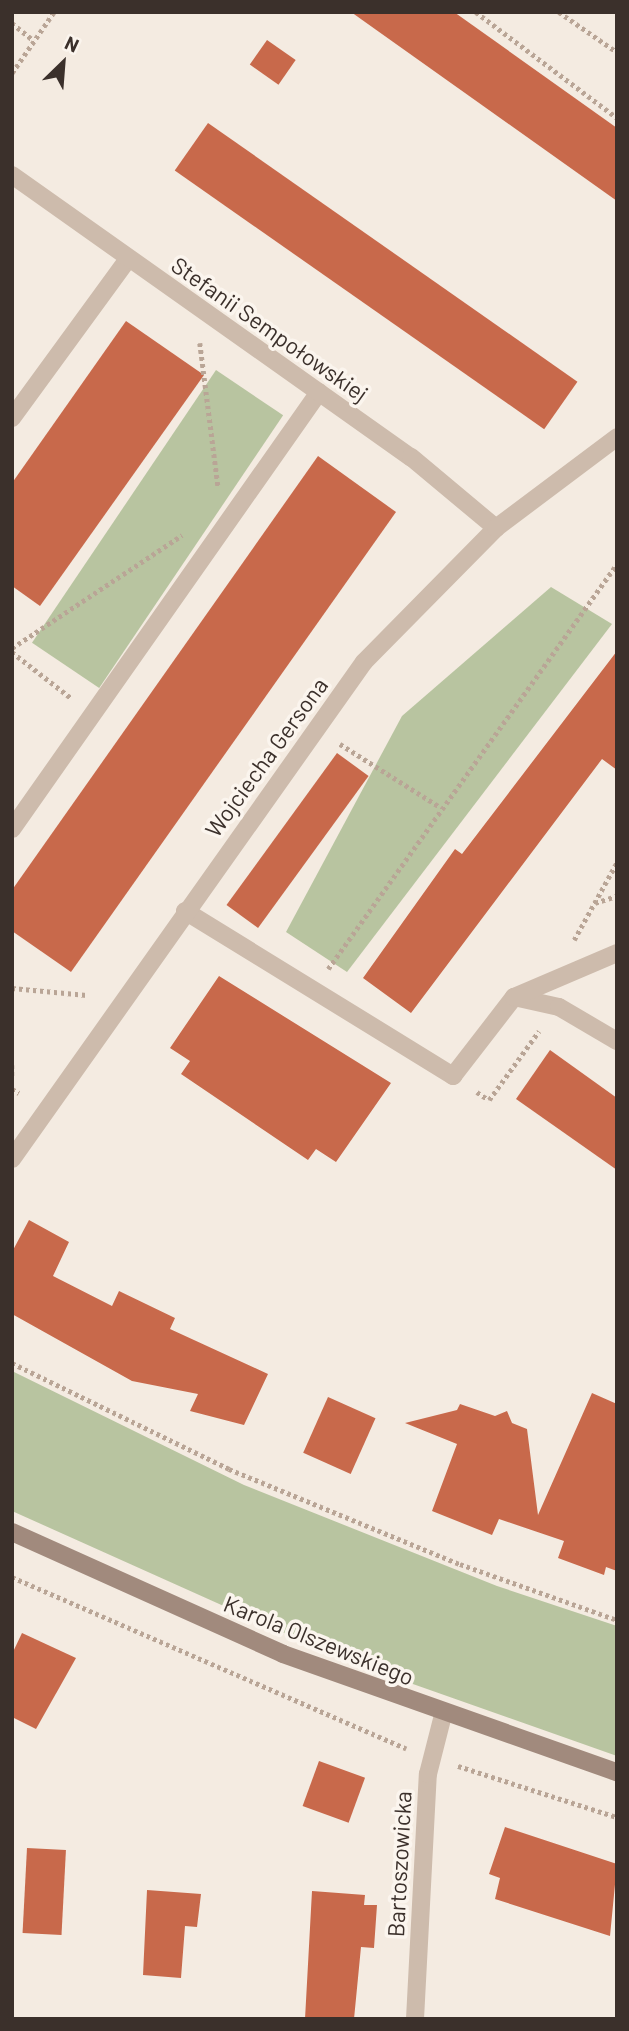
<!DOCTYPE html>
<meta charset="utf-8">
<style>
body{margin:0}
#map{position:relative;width:629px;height:2031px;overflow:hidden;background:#f4ebe1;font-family:Barlow,sans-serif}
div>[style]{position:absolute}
.green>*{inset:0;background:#b8c4a0;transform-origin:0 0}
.building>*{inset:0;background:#c8694b;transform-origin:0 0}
.path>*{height:4.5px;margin-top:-2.25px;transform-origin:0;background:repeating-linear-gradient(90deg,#b9a596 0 3.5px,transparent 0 7px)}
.lane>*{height:18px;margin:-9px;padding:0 9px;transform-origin:9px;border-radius:9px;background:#cdbbac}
.street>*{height:18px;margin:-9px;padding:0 9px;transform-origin:9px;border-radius:9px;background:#cdbbac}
.secondary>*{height:18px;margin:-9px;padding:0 9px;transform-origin:9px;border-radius:9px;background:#a18a7d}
span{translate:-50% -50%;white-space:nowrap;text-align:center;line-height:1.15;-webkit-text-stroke:7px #fbf5ee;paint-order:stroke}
.street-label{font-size:23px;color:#3b302b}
.frame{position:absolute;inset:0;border:14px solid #3b302b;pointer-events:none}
.north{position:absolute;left:28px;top:28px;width:70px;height:70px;-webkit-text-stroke:5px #fbf5ee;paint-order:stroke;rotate:25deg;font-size:19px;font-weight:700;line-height:28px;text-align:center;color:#3b302b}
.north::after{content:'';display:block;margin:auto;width:24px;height:32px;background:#3b302b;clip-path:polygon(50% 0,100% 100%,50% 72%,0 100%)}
</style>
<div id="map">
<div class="green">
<div style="left:216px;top:370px;width:81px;height:329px;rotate:34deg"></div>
<div style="clip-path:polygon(551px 587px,612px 624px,347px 972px,286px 932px,402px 716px)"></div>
<div style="clip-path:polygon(12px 1371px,244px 1485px,497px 1586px,617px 1626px,617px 1756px,342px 1659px,12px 1511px)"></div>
</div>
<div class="building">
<div style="clip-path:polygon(351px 12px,454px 12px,617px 128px,617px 201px)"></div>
<div style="left:267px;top:40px;width:35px;height:30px;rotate:35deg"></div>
<div style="left:208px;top:123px;width:451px;height:58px;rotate:35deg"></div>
<div style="clip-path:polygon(126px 321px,204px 375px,40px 606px,12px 586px,12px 483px)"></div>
<div style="clip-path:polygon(318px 456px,396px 512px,71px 972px,12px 931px,12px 890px)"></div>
<div style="clip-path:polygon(617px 651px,617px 770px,602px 759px,411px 1013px,363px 978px,455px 849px,462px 854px)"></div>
<div style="left:337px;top:753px;width:39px;height:188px;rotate:36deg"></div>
<div style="clip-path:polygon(219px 976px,391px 1083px,336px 1162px,316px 1149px,308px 1160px,181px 1074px,190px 1061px,170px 1048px)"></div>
<div style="clip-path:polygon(550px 1050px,617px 1098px,617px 1170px,516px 1099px)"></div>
<div style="clip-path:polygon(29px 1220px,69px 1242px,53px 1276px,112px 1306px,119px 1291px,175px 1318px,170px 1329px,268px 1374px,244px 1425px,190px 1411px,198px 1394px,132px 1381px,12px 1314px,12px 1252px)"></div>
<div style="clip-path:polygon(592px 1393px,617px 1404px,617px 1571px,606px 1567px,604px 1575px,558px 1558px,564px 1541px,499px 1519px,492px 1535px,432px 1511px,457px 1444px,405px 1423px,457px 1410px,460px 1404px,495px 1416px,507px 1411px,512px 1423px,527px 1429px,538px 1515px)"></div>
<div style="left:328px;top:1397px;width:52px;height:61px;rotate:24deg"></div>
<div style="clip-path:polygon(22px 1633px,76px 1658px,36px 1729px,12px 1717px,12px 1654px)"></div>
<div style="left:319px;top:1761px;width:49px;height:48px;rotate:20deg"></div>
<div style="clip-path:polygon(505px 1827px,617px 1864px,610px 1936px,495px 1899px,500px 1878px,489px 1874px)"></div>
<div style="left:27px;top:1848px;width:39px;height:85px;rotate:3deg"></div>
<div style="clip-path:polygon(147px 1890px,201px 1894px,197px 1927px,185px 1926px,181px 1978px,143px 1975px)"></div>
<div style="clip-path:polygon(312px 1891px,365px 1895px,364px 1905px,377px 1905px,374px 1948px,361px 1947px,354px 2019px,305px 2019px)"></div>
</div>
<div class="path">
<div style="left:476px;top:12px;width:176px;rotate:36.9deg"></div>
<div style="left:559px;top:12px;width:70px;rotate:34.6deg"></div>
<div style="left:12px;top:23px;width:28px;rotate:39deg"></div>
<div style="left:12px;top:73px;width:74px;rotate:-55.5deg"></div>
<div style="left:200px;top:343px;width:144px;rotate:82.8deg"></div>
<div style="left:12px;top:648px;width:204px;rotate:-33.6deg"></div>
<div style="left:12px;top:652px;width:75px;rotate:37.9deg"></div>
<div style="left:340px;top:744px;width:118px;rotate:32.2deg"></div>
<div style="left:595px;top:903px;width:23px;rotate:-18deg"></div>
<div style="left:574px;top:940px;width:89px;rotate:-61.1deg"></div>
<div style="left:328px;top:969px;width:498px;rotate:-54.5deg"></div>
<div style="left:12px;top:988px;width:75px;rotate:5.3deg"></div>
<div style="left:12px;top:1065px;width:13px;rotate:90deg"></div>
<div style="left:12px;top:1089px;width:8px;rotate:30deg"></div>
<div style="left:477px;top:1092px;width:14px;rotate:34deg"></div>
<div style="left:489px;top:1100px;width:85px;rotate:-54.1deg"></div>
<div style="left:12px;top:1363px;width:242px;rotate:26deg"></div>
<div style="left:229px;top:1469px;width:250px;rotate:22.4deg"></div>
<div style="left:460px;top:1564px;width:167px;rotate:19.6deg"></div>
<div style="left:12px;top:1577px;width:430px;rotate:23.5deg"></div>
<div style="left:458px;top:1766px;width:167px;rotate:17.8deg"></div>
</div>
<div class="lane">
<div style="left:12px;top:418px;width:197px;rotate:-53.9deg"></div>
<div style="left:12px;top:829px;width:534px;rotate:-54.91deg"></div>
<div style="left:185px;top:911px;width:315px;rotate:31.6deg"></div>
<div style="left:453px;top:1076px;width:100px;rotate:-52.3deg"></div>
<div style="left:514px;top:997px;width:46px;rotate:12.5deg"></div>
<div style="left:559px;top:1007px;width:67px;rotate:30.4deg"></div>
<div style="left:514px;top:997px;width:112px;rotate:-23.1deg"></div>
<div style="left:415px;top:2019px;width:245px;rotate:-87deg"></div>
<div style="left:428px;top:1774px;width:61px;rotate:-75.7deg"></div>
</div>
<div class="street">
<div style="left:12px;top:175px;width:489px;rotate:35.3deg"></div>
<div style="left:411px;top:457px;width:111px;rotate:39.9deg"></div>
<div style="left:12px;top:1159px;width:609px;rotate:-54.69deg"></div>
<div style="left:364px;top:662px;width:188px;rotate:-45.4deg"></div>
<div style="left:496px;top:528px;width:151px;rotate:-36.9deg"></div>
</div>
<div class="secondary">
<div style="left:12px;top:1532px;width:297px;rotate:24.2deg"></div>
<div style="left:283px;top:1654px;width:354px;rotate:19.5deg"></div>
</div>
<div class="street-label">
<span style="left:270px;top:329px;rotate:35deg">Stefanii Sempołowskiej</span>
<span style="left:266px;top:757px;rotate:-54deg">Wojciecha Gersona</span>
<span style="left:319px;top:1640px;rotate:22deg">Karola Olszewskiego</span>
<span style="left:399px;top:1864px;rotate:-87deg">Bartoszowicka</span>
</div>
<div class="frame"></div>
<div class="north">N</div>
</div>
